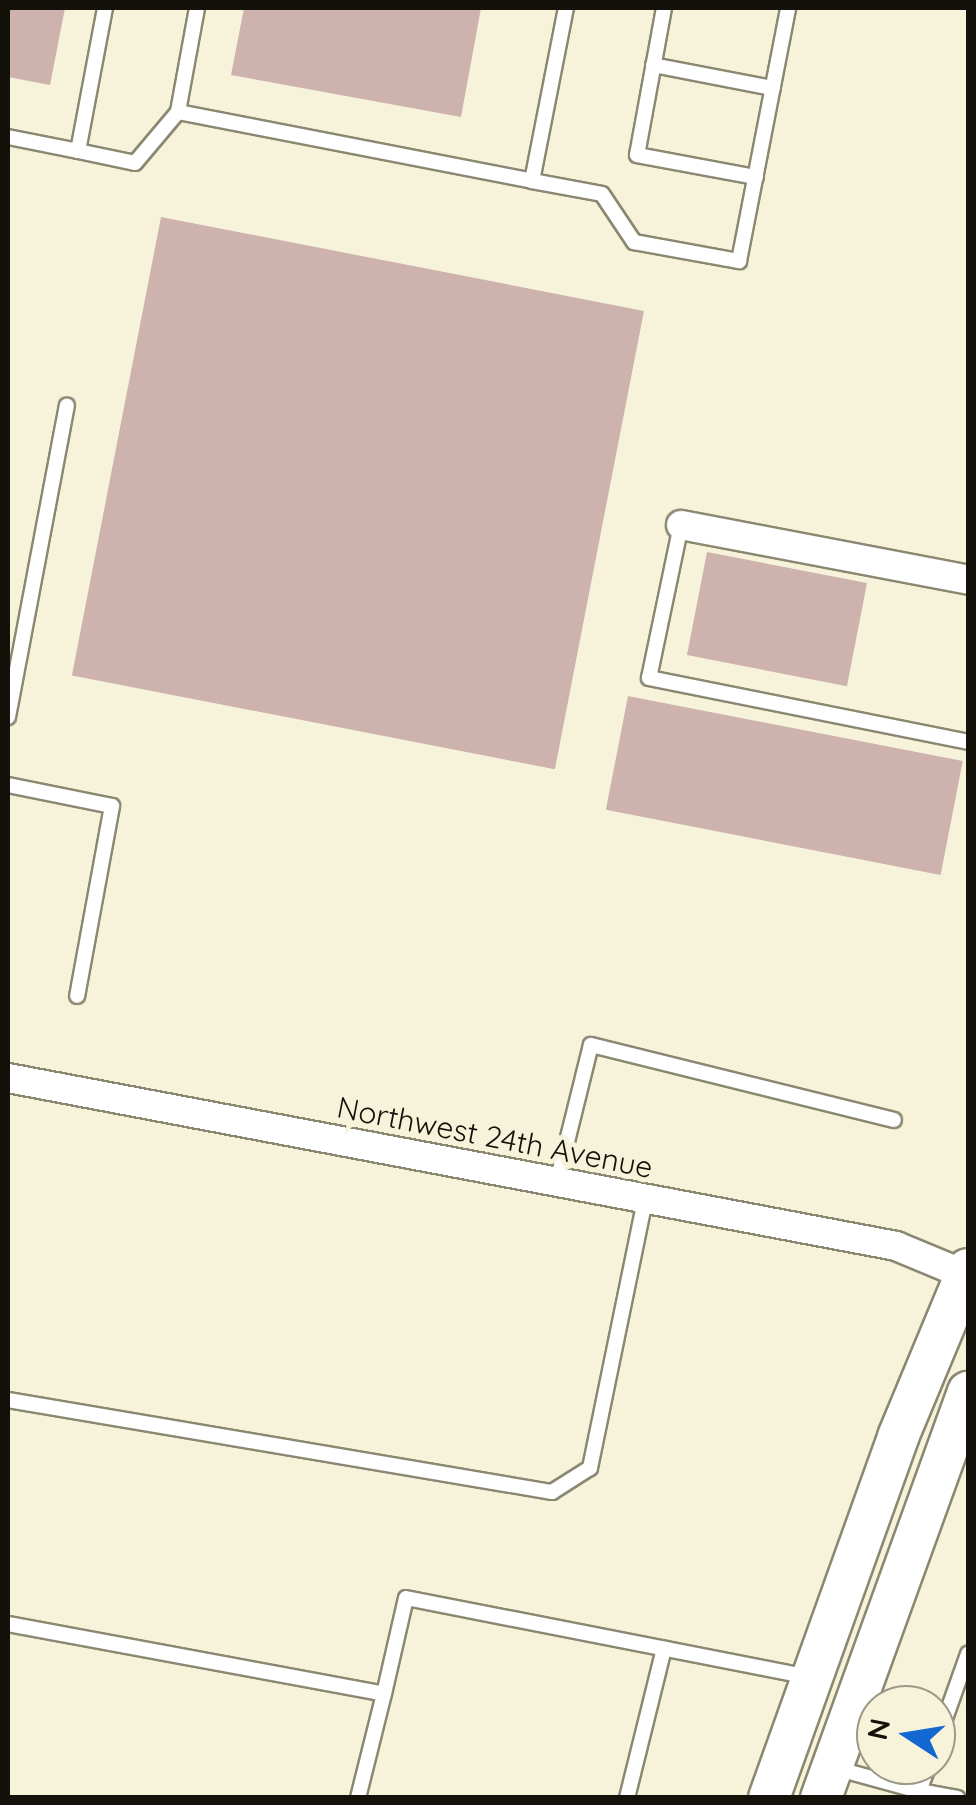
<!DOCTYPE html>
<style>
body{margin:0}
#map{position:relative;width:976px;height:1805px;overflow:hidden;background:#f7f3db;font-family:Quicksand,sans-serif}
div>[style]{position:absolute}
.building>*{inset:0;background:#cdb2ae;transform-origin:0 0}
.roads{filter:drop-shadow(2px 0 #8b8872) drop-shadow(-2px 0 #8b8872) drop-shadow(0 2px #8b8872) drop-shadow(0 -2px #8b8872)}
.service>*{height:14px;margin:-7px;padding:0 7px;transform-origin:7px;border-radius:7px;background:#fff}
.minor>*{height:28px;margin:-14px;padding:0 14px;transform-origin:14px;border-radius:14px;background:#fff}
.secondary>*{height:40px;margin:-20px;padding:0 20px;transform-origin:20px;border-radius:20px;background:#fff}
span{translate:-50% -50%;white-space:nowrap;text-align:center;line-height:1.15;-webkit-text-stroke:10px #f7f3db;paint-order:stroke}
.street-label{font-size:30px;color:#131109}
.frame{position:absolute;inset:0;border:10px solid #131109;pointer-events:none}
.north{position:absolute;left:856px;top:1685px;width:100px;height:100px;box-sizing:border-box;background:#f7f3db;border:2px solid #9c9987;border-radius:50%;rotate:282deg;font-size:28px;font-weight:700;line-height:40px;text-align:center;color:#131109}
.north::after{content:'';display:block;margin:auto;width:35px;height:45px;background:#1367d0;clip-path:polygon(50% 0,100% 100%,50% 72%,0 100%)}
</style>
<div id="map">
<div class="building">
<div style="clip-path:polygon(8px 8px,65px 8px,50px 85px,8px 77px)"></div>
<div style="clip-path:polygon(244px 8px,481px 8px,461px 117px,231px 75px)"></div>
<div style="left:161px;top:217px;width:492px;height:467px;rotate:11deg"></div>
<div style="left:707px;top:552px;width:163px;height:105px;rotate:11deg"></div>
<div style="left:628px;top:696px;width:341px;height:116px;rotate:11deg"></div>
</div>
<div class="roads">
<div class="service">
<div style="left:197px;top:8px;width:106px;rotate:100.4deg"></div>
<div style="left:178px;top:112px;width:361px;rotate:11deg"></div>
<div style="left:532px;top:181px;width:176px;rotate:-78.9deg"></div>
<div style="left:664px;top:8px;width:149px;rotate:100.4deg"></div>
<div style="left:637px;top:155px;width:121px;rotate:10.5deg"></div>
<div style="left:653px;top:65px;width:122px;rotate:10.9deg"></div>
<div style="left:8px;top:137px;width:71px;rotate:11.3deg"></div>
<div style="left:78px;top:151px;width:146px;rotate:-79.3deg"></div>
<div style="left:78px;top:151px;width:58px;rotate:11.9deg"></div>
<div style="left:135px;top:163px;width:67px;rotate:-49.9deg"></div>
<div style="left:532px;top:181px;width:71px;rotate:10.5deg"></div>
<div style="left:602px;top:194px;width:58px;rotate:56.3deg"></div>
<div style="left:634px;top:242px;width:107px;rotate:10.3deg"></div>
<div style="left:739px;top:261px;width:258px;rotate:-79deg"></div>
<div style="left:681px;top:525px;width:156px;rotate:101.8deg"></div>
<div style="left:649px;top:678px;width:325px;rotate:11.3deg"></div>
<div style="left:8px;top:717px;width:317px;rotate:-79.3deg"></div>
<div style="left:8px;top:785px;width:106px;rotate:11.4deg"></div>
<div style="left:112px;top:806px;width:193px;rotate:100.4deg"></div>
<div style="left:557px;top:1182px;width:141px;rotate:-76.1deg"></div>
<div style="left:591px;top:1045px;width:312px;rotate:13.9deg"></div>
<div style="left:8px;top:1400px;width:552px;rotate:9.6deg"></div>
<div style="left:552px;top:1492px;width:45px;rotate:-32.3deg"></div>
<div style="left:590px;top:1468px;width:275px;rotate:-78.4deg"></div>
<div style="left:8px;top:1624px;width:382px;rotate:10.5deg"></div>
<div style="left:384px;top:1694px;width:98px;rotate:-77.1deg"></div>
<div style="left:406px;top:1598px;width:409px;rotate:11.1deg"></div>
<div style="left:936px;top:1744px;width:96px;rotate:-70.4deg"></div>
<div style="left:835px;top:1768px;width:87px;rotate:15.3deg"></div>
<div style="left:919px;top:1791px;width:28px;rotate:-69deg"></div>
<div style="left:919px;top:1791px;width:39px;rotate:10deg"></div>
<div style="left:358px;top:1798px;width:107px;rotate:-76deg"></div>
<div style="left:627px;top:1798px;width:154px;rotate:-76.1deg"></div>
</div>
<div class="minor">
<div style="left:681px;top:525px;width:292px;rotate:10.8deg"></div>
<div style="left:8px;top:1078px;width:904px;rotate:10.71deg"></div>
<div style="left:896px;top:1246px;width:76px;rotate:22.5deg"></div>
</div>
<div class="secondary">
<div style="left:769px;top:1798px;width:383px;rotate:-70.3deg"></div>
<div style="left:898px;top:1437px;width:182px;rotate:-67.4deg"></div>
<div style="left:821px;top:1798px;width:432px;rotate:-70.1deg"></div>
</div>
</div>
<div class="street-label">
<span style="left:495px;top:1137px;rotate:11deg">Northwest 24th Avenue</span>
</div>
<div class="frame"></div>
<div class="north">N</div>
</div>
